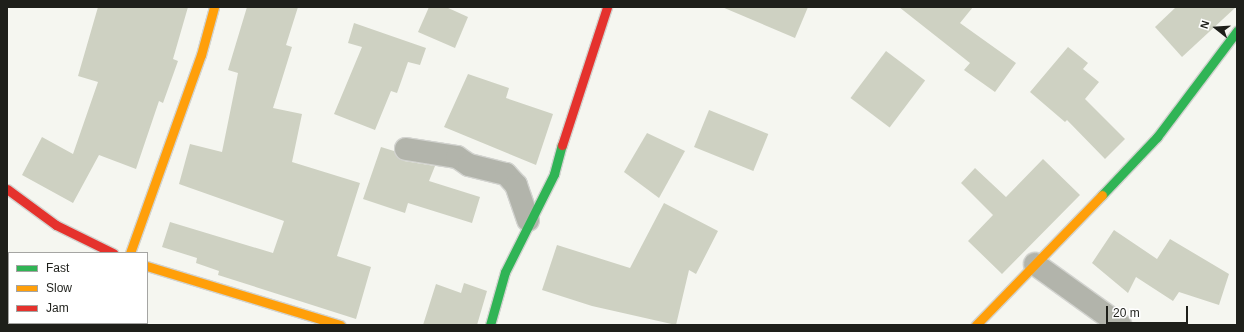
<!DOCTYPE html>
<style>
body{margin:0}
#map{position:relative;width:1244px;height:332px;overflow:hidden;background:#f5f6f0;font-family:Helvetica,sans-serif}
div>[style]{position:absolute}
.building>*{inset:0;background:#ced1c2;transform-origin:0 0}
.roads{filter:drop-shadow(1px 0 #d2d3cf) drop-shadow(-1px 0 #d2d3cf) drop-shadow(0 1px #d2d3cf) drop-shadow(0 -1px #d2d3cf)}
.street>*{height:22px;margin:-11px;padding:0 11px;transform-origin:11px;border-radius:11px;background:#b2b4ab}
.fast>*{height:9px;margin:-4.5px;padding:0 4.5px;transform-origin:4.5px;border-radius:4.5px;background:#30b455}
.slow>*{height:9px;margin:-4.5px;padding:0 4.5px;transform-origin:4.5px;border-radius:4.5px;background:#ff9f0a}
.jam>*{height:9px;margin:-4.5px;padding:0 4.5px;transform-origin:4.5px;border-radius:4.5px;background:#e5322d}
span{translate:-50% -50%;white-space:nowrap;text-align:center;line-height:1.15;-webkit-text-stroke:3px #fff;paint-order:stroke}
.frame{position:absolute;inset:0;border:8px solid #1e1f1a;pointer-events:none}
.legend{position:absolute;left:8px;top:252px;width:140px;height:72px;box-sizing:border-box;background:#fff;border:1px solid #a5a5a3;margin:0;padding:5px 7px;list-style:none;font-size:12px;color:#1e1f1a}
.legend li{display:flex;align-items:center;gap:8px;height:20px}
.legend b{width:20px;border:1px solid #a5a5a3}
.north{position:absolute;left:1196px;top:8px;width:40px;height:40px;-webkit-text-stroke:3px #fff;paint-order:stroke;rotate:287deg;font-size:11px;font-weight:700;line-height:16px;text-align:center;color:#1e1f1a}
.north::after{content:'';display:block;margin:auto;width:14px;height:18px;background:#1e1f1a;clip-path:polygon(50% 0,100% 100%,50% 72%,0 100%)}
.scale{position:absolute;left:1106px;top:306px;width:82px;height:18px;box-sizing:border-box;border:2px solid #1e1f1a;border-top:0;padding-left:5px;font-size:12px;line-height:14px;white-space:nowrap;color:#1e1f1a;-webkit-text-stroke:3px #fff;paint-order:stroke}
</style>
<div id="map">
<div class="building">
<div style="clip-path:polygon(98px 7px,188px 7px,173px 59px,178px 61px,163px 103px,159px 101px,136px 169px,99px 155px,73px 203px,22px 175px,42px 137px,73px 154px,98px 82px,78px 76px)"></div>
<div style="clip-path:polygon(247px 7px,298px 7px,286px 45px,292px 47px,273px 108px,302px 114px,292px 162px,360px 183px,337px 256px,371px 267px,356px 319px,218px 275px,219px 271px,196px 263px,197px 258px,162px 247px,170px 222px,273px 253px,284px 221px,179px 184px,190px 144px,222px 152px,238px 73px,228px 70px)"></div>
<div style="clip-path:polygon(429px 7px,446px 7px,468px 17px,455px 48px,418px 32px)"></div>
<div style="clip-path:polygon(722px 7px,808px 7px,795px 38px)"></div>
<div style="clip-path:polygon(899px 7px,973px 7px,960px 23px,1016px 63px,995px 92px,964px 70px,970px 63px)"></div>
<div style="clip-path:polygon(1176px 7px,1236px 7px,1182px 57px,1155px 27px)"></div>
<div style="clip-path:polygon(354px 23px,426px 48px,420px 65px,408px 62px,397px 93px,391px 91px,375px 130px,334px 114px,362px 47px,348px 43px)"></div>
<div style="clip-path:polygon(1068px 47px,1088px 63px,1083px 69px,1099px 82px,1085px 99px,1125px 139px,1105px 159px,1067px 120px,1065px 122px,1030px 92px)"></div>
<div style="left:886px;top:51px;width:49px;height:59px;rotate:37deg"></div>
<div style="clip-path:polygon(468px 74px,509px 88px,506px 98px,553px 114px,536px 165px,444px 127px)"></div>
<div style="left:709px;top:110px;width:64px;height:40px;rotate:22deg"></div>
<div style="clip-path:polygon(647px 133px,685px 151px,659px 198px,624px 172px)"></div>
<div style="clip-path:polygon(381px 147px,394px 151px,404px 161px,435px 166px,429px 181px,480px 197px,472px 223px,408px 203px,405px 213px,363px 199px)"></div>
<div style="clip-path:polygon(1043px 159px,1080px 195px,1002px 274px,968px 241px,993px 215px,961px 183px,975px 168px,1006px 197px)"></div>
<div style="clip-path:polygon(664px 203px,718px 231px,696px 274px,689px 270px,676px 325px,592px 306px,542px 290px,557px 245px,630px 268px)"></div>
<div style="clip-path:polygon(1114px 230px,1157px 259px,1170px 239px,1229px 274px,1219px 305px,1179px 292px,1173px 301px,1136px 277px,1128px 293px,1092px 263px)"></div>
<div style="clip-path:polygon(464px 283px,487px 291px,477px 325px,423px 325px,436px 284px,461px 293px)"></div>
</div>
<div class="roads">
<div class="street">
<div style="left:406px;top:149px;width:52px;rotate:8.9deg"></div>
<div style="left:457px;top:157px;width:14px;rotate:34deg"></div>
<div style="left:469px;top:165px;width:38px;rotate:14deg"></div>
<div style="left:506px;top:174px;width:15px;rotate:48deg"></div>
<div style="left:516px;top:185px;width:37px;rotate:71deg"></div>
<div style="left:1035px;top:264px;width:105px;rotate:35.7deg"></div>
</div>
<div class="fast">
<div style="left:1102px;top:195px;width:80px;rotate:-46.5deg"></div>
<div style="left:1157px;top:137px;width:133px;rotate:-53deg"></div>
<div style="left:490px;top:325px;width:55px;rotate:-74.2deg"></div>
<div style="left:505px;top:272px;width:110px;rotate:-63.4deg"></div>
<div style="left:554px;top:174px;width:30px;rotate:-75deg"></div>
</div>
<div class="slow">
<div style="left:130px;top:253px;width:210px;rotate:-70.3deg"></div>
<div style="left:201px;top:55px;width:50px;rotate:-74.8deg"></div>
<div style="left:147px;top:266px;width:202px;rotate:17deg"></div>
<div style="left:976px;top:325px;width:181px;rotate:-45.9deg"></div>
</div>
<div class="jam">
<div style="left:562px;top:145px;width:145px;rotate:-71.9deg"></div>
<div style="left:7px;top:189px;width:61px;rotate:36.3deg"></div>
<div style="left:56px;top:225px;width:64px;rotate:26.2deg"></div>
</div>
</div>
<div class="frame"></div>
<ul class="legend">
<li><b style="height:5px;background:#30b455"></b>Fast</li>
<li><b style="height:5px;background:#ff9f0a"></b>Slow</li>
<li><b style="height:5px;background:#e5322d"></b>Jam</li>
</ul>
<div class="north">N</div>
<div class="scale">20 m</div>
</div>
